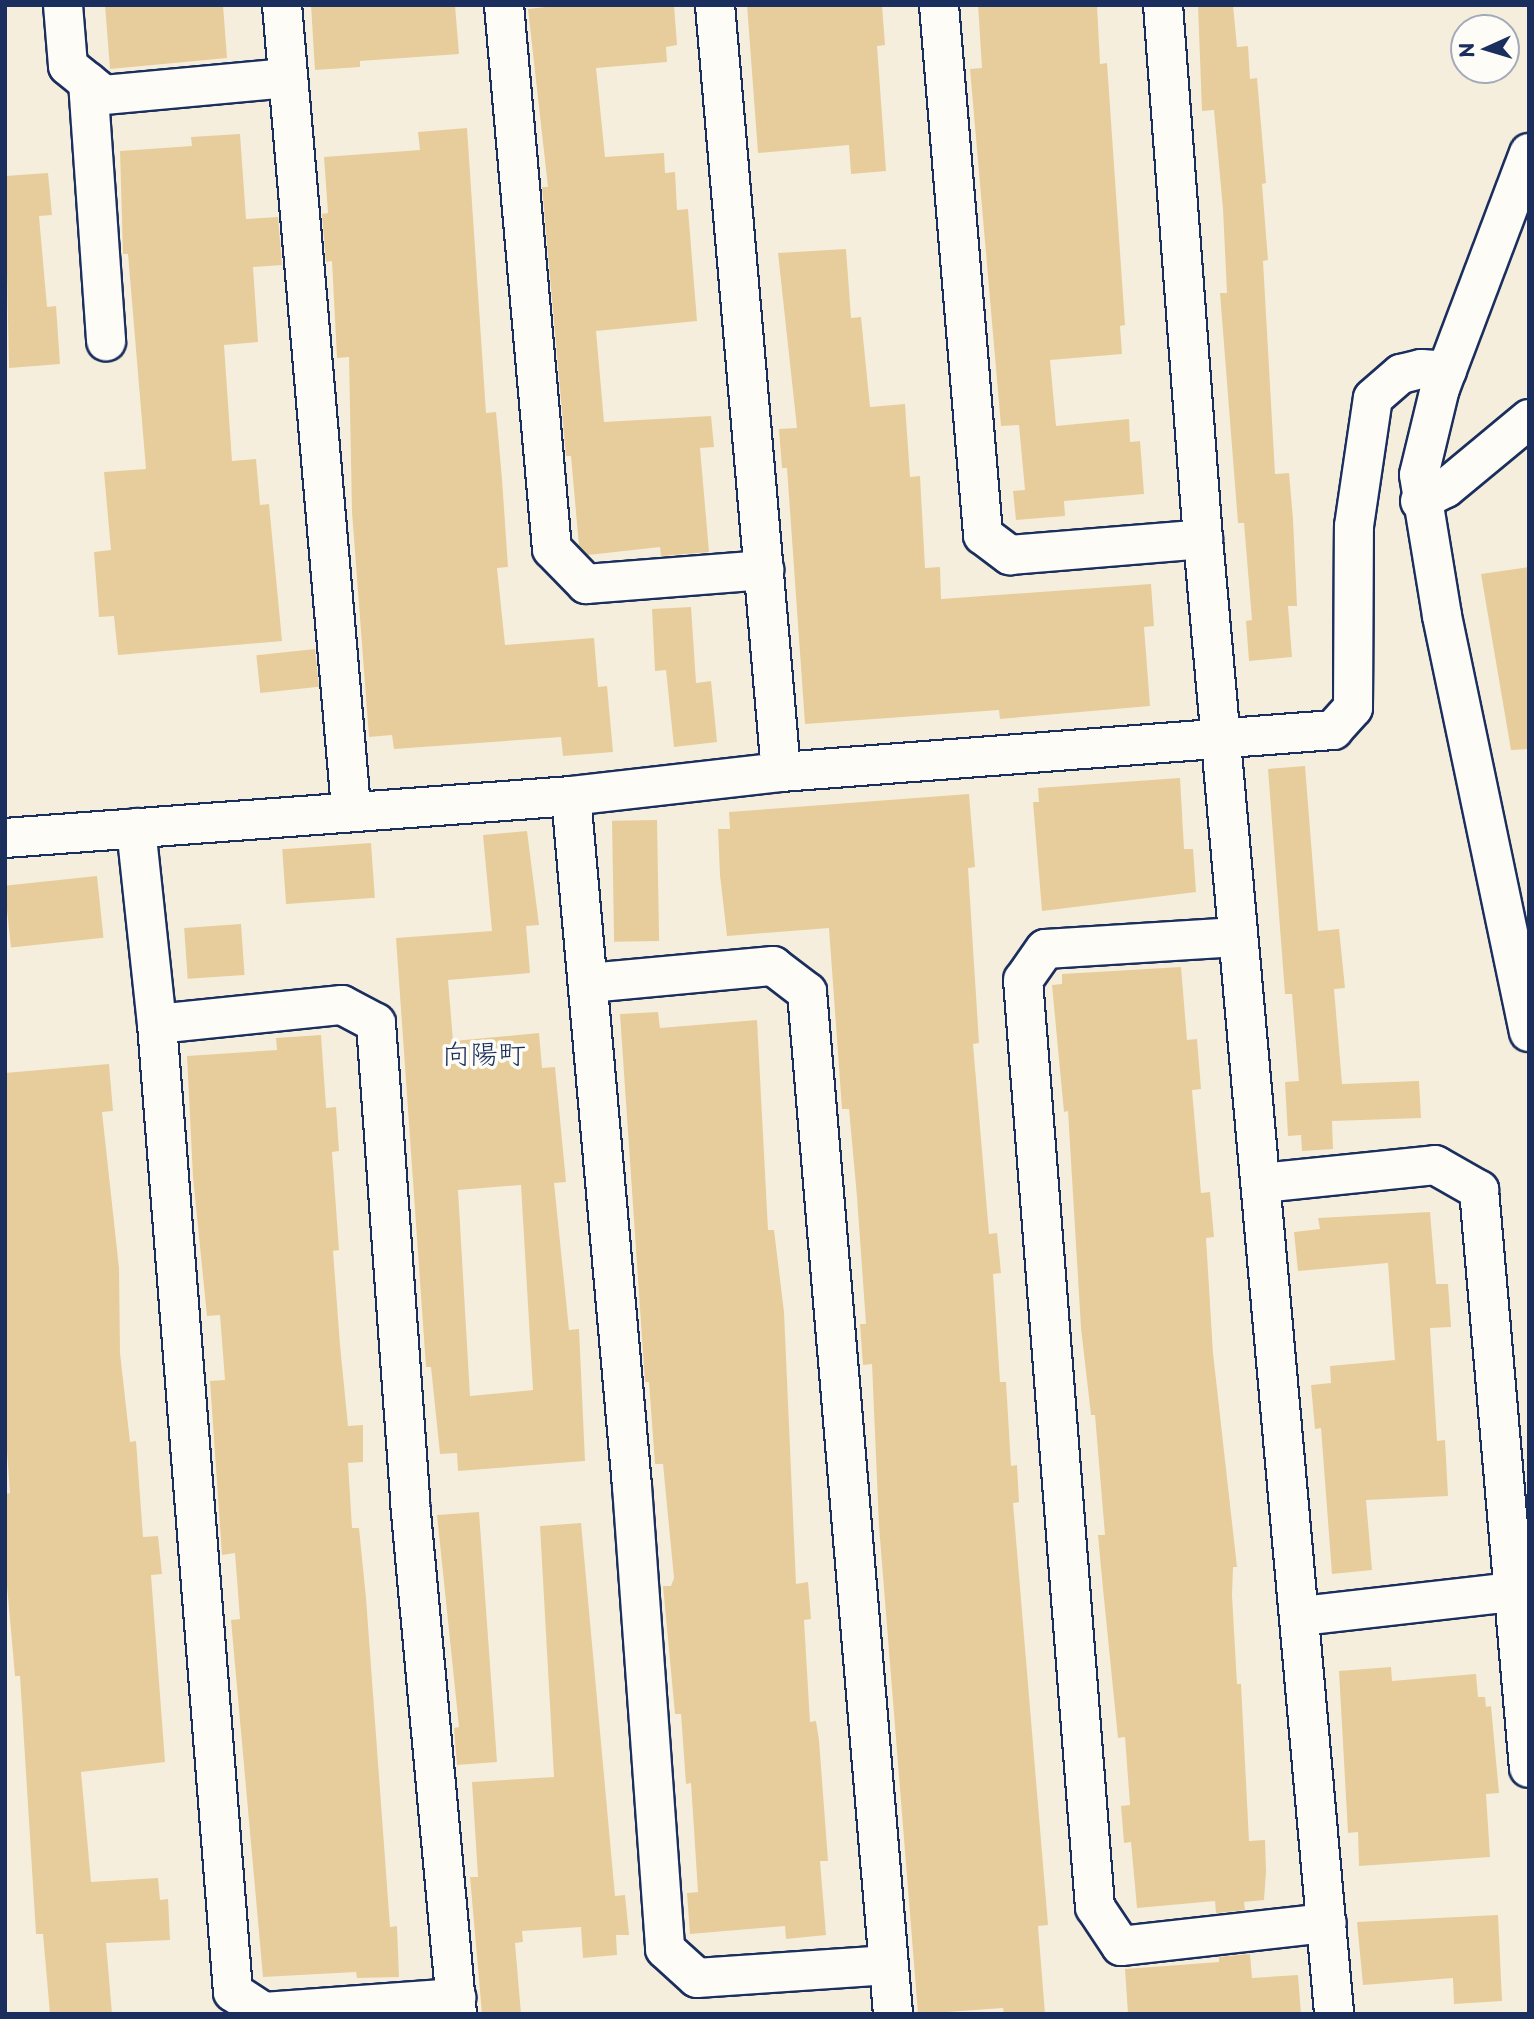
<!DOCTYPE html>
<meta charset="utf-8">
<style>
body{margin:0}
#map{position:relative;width:1534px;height:2019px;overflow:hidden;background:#f6eedc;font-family:"Playpen Sans","Klee One",sans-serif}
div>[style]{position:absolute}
.building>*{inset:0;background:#e7cd9c;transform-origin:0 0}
.roads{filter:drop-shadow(2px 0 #1b2f5e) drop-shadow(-2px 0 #1b2f5e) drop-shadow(0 2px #1b2f5e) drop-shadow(0 -2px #1b2f5e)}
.minor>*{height:38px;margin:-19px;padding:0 19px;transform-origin:19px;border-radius:19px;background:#fdfcf7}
span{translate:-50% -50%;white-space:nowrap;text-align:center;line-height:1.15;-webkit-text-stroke:7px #fdfcf7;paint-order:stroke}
.quarter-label{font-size:28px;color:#1b2f5e}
.frame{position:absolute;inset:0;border:7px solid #1b2f5e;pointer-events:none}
.north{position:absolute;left:1450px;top:14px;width:70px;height:70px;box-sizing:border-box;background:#fdfcf7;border:2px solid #a3aaba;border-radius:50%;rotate:266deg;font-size:19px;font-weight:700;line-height:28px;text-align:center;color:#1b2f5e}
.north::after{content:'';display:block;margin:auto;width:24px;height:32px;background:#1b2f5e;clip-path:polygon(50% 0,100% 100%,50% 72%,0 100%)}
</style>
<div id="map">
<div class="building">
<div style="clip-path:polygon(105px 5px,223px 5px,227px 58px,110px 69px)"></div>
<div style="clip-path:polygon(311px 5px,455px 5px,459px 54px,360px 61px,360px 67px,315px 70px)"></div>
<div style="clip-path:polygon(564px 5px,674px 5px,677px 45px,666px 47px,667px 62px,596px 68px,605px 157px,664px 153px,665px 173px,675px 172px,677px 210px,688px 209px,697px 321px,596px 331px,604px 422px,711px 416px,714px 447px,700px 448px,709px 552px,661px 556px,660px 547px,588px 555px,579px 546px,571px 456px,566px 456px,542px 187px,548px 187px,528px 9px)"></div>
<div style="clip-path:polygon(747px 5px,882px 5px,885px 45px,877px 46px,886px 171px,851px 174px,849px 145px,758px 153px)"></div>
<div style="clip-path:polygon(978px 5px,1097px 5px,1100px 64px,1107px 63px,1125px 325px,1120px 326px,1122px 354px,1050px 360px,1056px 426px,1129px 419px,1130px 442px,1140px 441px,1144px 494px,1064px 501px,1065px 516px,1016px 520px,1013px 491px,1025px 490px,1019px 425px,1001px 426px,970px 69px,982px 68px)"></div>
<div style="clip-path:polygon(1198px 5px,1233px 5px,1237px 47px,1248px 46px,1250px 79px,1257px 78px,1266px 183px,1262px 184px,1268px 260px,1263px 261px,1275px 474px,1289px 473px,1293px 519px,1297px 606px,1288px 606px,1292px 657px,1249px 661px,1246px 621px,1252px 620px,1244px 523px,1238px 523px,1220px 293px,1227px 293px,1223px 209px,1214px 110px,1202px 111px)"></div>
<div style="clip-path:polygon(467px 128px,486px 413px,496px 412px,502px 479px,508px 567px,497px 568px,505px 645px,594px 638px,598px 687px,607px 686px,613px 752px,563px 756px,561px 737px,394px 749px,392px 735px,369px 737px,352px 512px,349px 357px,337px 358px,332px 261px,326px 262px,322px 214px,328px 213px,324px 157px,420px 150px,418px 132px)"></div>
<div style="clip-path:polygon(240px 134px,246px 219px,278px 217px,282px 265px,253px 267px,258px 342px,224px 345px,232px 461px,256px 459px,260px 505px,269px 504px,282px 641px,118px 655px,114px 616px,99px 617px,94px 552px,111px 550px,104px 472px,146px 469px,128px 254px,123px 254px,120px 151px,192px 146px,191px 137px)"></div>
<div style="clip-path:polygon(48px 173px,52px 215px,39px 216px,47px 307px,56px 306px,60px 364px,9px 368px,5px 176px)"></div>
<div style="clip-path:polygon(846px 249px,851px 318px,861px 317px,870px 407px,905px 404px,910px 477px,920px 476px,925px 568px,940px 567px,941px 599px,1151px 584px,1154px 626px,1144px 627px,1150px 706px,1000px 719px,999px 710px,805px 724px,787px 468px,782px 468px,779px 429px,797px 428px,778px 253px)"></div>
<div style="clip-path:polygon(1529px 567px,1529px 749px,1511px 750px,1481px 574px)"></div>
<div style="clip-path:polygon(691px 607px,696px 683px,711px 681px,717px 742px,674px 747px,666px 670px,655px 671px,652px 609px)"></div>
<div style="left:315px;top:649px;width:38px;height:59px;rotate:84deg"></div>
<div style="clip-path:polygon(1305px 766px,1318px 931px,1339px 929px,1345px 988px,1334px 989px,1342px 1084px,1419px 1081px,1421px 1118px,1332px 1121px,1333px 1149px,1302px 1151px,1301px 1135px,1288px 1136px,1285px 1082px,1299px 1081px,1292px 994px,1285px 994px,1268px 769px)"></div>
<div style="clip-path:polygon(1180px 778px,1184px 849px,1193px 849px,1196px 892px,1042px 911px,1033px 802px,1039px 802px,1038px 788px)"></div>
<div style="clip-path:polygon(969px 794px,975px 867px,968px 868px,979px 1043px,973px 1044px,989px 1234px,997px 1233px,1001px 1273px,993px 1274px,1000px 1382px,1006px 1382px,1011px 1466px,1017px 1465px,1019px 1502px,1013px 1503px,1048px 1925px,1038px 1926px,1045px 2014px,1004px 2014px,1003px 2008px,918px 2014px,879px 1526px,872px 1364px,863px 1365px,860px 1324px,866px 1324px,857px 1197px,849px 1109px,842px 1109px,829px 928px,727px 936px,720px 875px,718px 829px,730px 829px,729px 812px)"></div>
<div style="left:657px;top:820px;width:121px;height:45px;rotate:89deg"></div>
<div style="clip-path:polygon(evenodd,527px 831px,539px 925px,526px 926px,530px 973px,448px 980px,453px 1041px,539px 1033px,542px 1068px,555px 1067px,566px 1182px,554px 1183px,569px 1330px,579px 1329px,585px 1461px,458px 1471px,457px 1453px,440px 1454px,431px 1367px,426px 1367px,396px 938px,492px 931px,483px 835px,527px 831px,521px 1185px,533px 1390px,470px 1396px,458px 1190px,521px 1185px)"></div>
<div style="left:371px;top:843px;width:55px;height:89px;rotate:86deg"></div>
<div style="left:97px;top:876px;width:62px;height:93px;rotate:84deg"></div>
<div style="left:241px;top:924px;width:51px;height:57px;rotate:86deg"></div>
<div style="clip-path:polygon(1181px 967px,1187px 1040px,1197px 1039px,1201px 1089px,1192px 1090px,1201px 1193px,1210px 1192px,1214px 1237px,1206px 1238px,1213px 1353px,1237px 1567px,1233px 1567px,1232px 1595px,1237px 1684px,1241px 1684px,1249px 1841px,1265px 1840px,1266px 1872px,1264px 1900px,1244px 1902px,1245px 1910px,1216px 1913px,1215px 1901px,1137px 1908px,1131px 1842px,1124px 1843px,1121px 1806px,1130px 1805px,1125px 1737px,1118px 1738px,1103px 1589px,1098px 1535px,1105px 1535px,1095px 1415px,1091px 1415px,1081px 1328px,1068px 1111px,1064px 1112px,1052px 985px,1062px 984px,1062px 974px)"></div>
<div style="clip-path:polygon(658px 1012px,660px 1028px,757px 1020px,768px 1230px,774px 1230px,784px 1312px,796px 1584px,808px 1582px,811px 1619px,804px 1620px,810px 1722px,816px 1721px,819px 1740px,828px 1861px,820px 1861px,826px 1935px,786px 1939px,785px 1926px,690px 1934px,687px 1893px,698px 1892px,691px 1783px,686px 1784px,681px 1714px,675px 1714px,668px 1639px,663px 1586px,671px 1586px,674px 1578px,663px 1464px,655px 1464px,649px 1382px,645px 1382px,620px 1014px)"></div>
<div style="clip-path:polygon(321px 1035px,326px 1108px,336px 1107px,339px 1151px,332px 1152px,339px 1250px,333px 1251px,340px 1345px,348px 1426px,363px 1425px,363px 1462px,348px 1463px,352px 1528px,359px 1528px,366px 1598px,390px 1927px,397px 1926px,399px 1977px,357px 1978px,356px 1972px,263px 1977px,231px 1620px,240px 1619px,235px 1553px,222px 1555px,210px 1381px,225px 1380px,220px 1315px,207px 1316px,193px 1177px,187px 1056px,277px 1050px,276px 1038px)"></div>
<div style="clip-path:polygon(109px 1064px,113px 1111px,102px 1112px,119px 1268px,120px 1353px,130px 1442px,136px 1441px,143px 1537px,158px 1536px,162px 1574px,151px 1575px,165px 1762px,81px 1772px,91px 1882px,158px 1878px,160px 1900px,168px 1899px,170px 1940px,106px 1943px,112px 2014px,50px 2014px,43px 1934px,36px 1934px,20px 1676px,15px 1676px,5px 1563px,5px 1494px,10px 1493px,5px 1422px,5px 1073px)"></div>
<div style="clip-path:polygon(1430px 1212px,1436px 1284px,1448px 1284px,1451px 1327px,1430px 1328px,1437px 1441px,1445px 1440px,1448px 1496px,1366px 1500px,1372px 1570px,1332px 1574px,1321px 1428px,1315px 1429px,1311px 1385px,1331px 1383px,1330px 1366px,1395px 1360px,1388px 1263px,1298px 1271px,1294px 1232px,1320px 1229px,1318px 1218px)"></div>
<div style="clip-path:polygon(479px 1512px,497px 1762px,457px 1765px,454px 1728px,459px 1727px,437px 1515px)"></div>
<div style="clip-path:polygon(581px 1523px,615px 1896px,625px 1895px,629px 1935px,616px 1935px,617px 1955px,583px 1958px,581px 1927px,522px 1931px,523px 1942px,515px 1943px,521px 2014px,482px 2014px,470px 1877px,478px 1877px,472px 1782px,554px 1777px,540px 1526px)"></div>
<div style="clip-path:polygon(1391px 1667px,1392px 1681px,1476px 1674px,1478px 1697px,1485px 1697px,1486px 1707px,1491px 1706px,1499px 1793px,1486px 1794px,1490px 1857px,1359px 1866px,1358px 1832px,1348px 1833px,1339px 1671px)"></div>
<div style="clip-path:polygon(1498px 1915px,1502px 2001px,1454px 2004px,1453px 1978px,1363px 1985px,1357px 1922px)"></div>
<div style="clip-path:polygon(1250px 1954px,1252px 1978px,1298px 1975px,1301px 2014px,1128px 2014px,1125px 1969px,1219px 1962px,1219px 1957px)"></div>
</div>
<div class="roads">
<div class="minor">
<div style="left:63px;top:5px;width:61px;rotate:85.3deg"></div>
<div style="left:68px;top:66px;width:46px;rotate:38.9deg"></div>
<div style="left:104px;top:95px;width:184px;rotate:-5.3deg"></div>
<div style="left:282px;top:5px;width:807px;rotate:85.09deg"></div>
<div style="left:504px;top:5px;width:546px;rotate:84.96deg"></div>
<div style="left:552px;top:549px;width:49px;rotate:45.8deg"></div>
<div style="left:586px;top:584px;width:179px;rotate:-4.5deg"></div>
<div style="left:715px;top:5px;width:770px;rotate:85.08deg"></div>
<div style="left:939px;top:5px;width:532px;rotate:85.25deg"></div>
<div style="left:983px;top:535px;width:34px;rotate:37deg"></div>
<div style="left:1010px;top:555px;width:194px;rotate:-4.7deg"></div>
<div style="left:1163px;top:5px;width:535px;rotate:85.72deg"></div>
<div style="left:1203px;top:539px;width:1481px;rotate:84.92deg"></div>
<div style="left:88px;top:82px;width:260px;rotate:86deg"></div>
<div style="left:1529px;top:153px;width:251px;rotate:110.7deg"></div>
<div style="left:1440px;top:388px;width:89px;rotate:103.6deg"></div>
<div style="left:1419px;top:475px;width:143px;rotate:80.7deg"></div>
<div style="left:1442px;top:616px;width:425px;rotate:78.2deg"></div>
<div style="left:1420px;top:501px;width:29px;rotate:-27deg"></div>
<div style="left:1446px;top:488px;width:108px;rotate:-39.7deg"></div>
<div style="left:571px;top:796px;width:693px;rotate:84.95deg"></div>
<div style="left:632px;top:1486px;width:464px;rotate:85.9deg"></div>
<div style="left:665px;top:1949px;width:43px;rotate:42.2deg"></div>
<div style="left:697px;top:1978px;width:192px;rotate:-3.9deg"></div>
<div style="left:136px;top:828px;width:197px;rotate:83.9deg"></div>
<div style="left:157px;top:1024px;width:971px;rotate:85.51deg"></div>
<div style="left:233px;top:1992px;width:37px;rotate:33deg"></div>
<div style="left:264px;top:2012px;width:193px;rotate:-4.2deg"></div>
<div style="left:5px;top:838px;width:568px;rotate:-4.24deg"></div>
<div style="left:571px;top:796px;width:211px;rotate:-6.5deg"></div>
<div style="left:781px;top:772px;width:554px;rotate:-4.35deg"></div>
<div style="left:1333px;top:730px;width:30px;rotate:-48deg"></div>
<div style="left:1353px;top:708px;width:182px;rotate:-89.7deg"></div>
<div style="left:1354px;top:526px;width:129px;rotate:-81.6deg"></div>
<div style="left:1373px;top:398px;width:37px;rotate:-41deg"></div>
<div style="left:1401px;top:374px;width:21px;rotate:-14deg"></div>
<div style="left:1421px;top:369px;width:26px;rotate:4deg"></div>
<div style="left:1237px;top:937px;width:192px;rotate:176.4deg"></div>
<div style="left:1045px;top:949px;width:38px;rotate:125deg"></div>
<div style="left:1023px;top:980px;width:930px;rotate:85.56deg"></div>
<div style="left:1095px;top:1907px;width:47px;rotate:56.3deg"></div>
<div style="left:1121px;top:1946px;width:207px;rotate:-6.4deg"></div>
<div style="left:589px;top:983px;width:185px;rotate:-5.3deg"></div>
<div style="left:773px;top:966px;width:43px;rotate:37.4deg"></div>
<div style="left:807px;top:992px;width:1026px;rotate:85.19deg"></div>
<div style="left:157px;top:1024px;width:186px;rotate:-5.9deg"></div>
<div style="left:342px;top:1005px;width:38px;rotate:28deg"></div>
<div style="left:376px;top:1023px;width:480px;rotate:85.9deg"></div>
<div style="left:410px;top:1502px;width:514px;rotate:84.76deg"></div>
<div style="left:1262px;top:1183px;width:174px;rotate:-5.9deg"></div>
<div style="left:1435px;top:1165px;width:51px;rotate:29.6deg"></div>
<div style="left:1479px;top:1190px;width:580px;rotate:85.06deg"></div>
<div style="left:1302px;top:1616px;width:211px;rotate:-6.5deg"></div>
</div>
</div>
<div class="quarter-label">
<span style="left:484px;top:1053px">向陽町</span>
</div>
<div class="frame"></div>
<div class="north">N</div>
</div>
